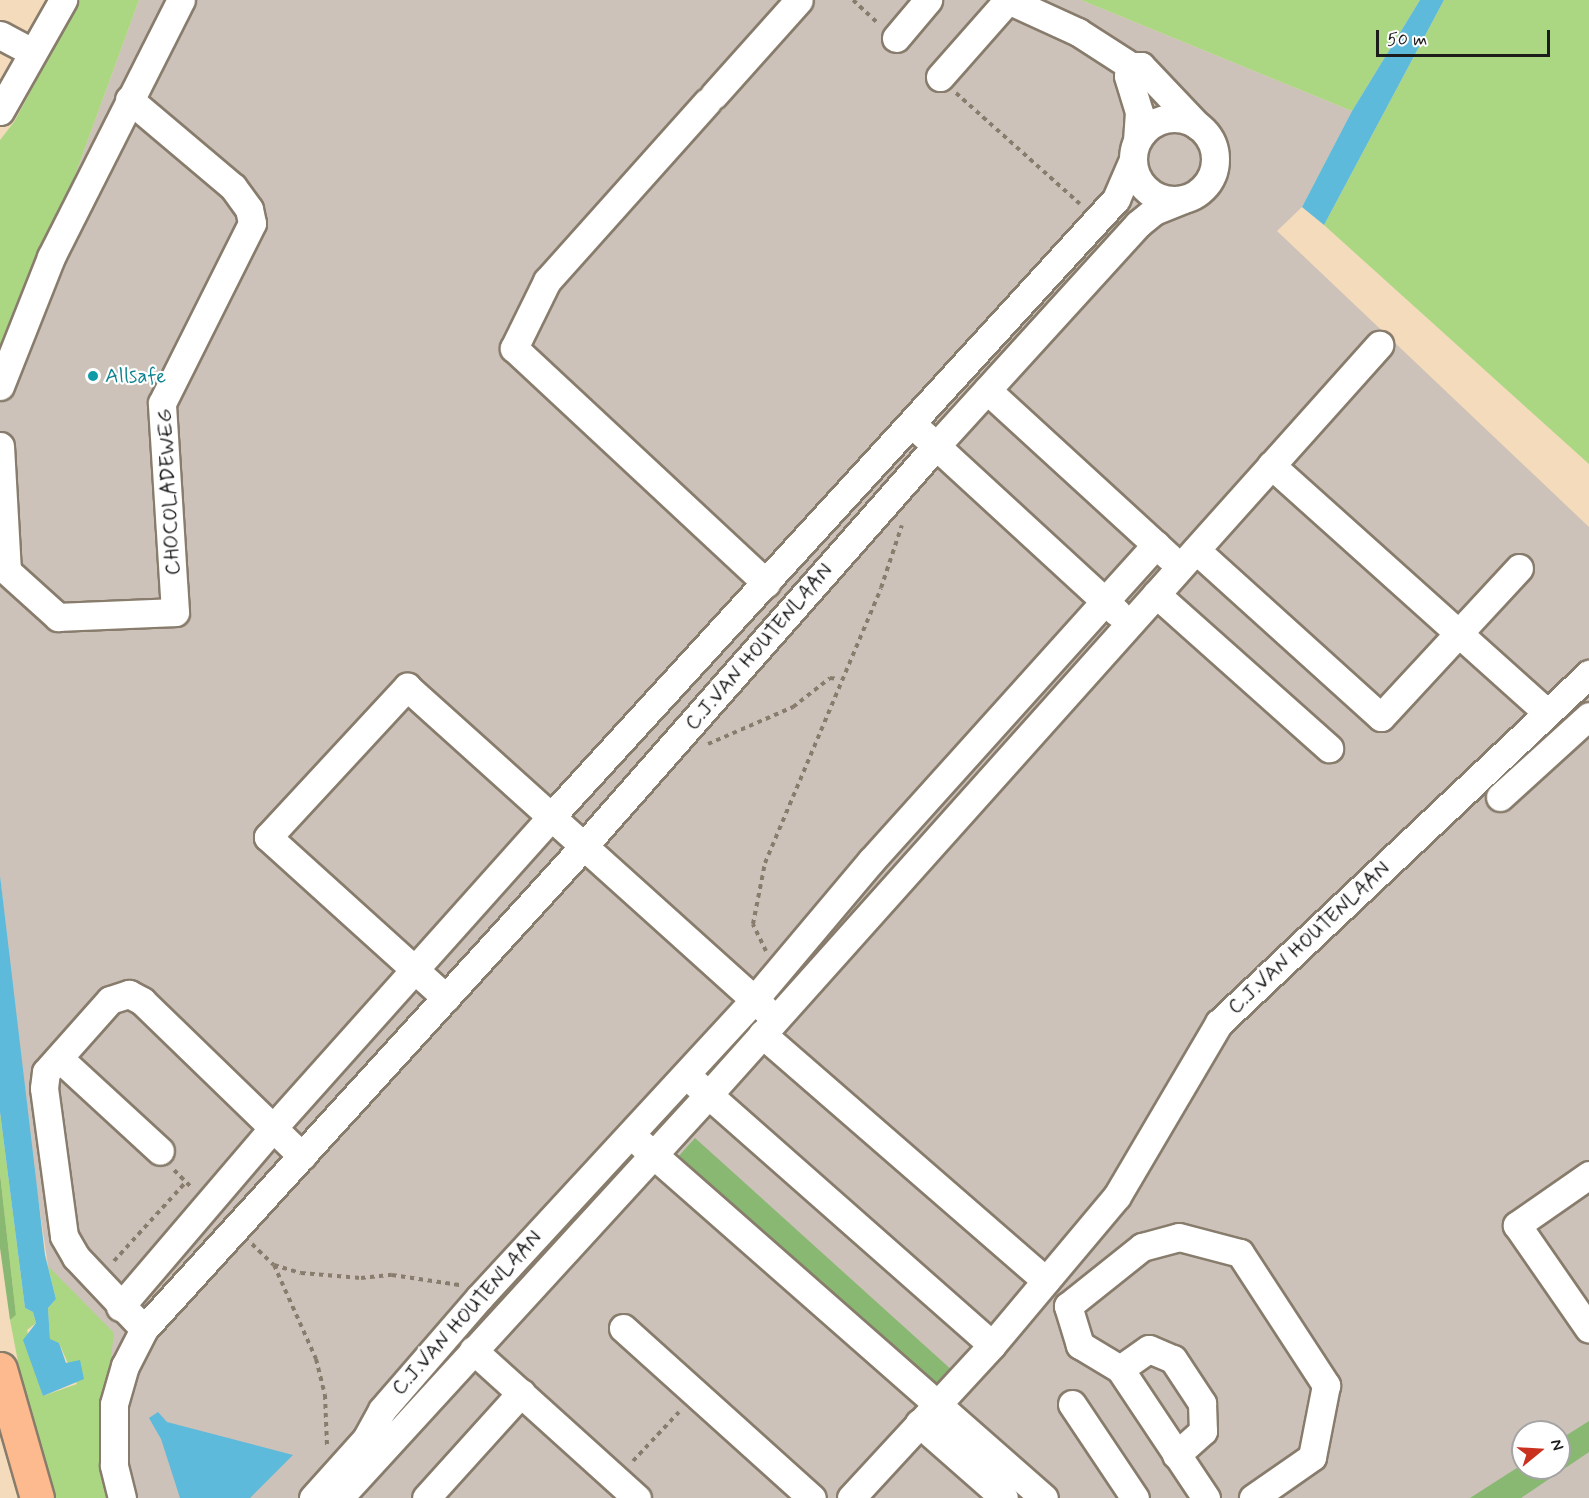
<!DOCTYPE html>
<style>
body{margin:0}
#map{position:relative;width:1589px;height:1498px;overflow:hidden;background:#f3dbbc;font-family:Mynerve,sans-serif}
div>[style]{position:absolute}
.industrial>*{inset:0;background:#ccc2b9}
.green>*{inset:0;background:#abd783}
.forest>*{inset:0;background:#88b871}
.water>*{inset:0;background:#5dbadb}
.path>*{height:4px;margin-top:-2px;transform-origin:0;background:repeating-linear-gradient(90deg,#887c6c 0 4.5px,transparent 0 9px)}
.roads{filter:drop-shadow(2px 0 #887c6c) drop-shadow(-2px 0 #887c6c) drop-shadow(0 2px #887c6c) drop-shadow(0 -2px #887c6c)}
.minor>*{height:27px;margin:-13.5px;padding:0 13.5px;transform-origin:13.5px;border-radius:13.5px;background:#fff}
.minor>.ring{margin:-13.5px;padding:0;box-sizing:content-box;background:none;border:27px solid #fff;border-radius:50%}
.major>*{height:33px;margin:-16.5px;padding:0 16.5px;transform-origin:16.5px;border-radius:16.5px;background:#fcba8e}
.dots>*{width:16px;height:16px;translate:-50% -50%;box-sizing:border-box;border:3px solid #fff;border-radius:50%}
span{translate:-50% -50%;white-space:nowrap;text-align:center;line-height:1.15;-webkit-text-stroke:4.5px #fff;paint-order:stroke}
.culture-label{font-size:21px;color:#0d838f}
.left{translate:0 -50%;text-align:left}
.street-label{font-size:21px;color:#1c1c1c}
.north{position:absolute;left:1511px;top:1420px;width:60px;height:60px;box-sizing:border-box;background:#fff;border:2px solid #a4a4a4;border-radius:50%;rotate:72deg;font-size:16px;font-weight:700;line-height:24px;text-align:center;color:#1c1c1c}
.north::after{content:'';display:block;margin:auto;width:21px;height:27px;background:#c8321e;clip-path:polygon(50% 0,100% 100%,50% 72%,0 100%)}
.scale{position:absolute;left:1376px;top:30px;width:174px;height:27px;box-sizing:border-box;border:3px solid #1c1c1c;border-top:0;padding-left:8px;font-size:18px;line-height:21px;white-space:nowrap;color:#1c1c1c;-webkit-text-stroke:4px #fff;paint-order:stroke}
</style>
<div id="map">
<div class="industrial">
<div style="clip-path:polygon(evenodd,139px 0,1081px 0,1352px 111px,1302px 207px,1277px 231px,1589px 527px,1589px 1498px,110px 1498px,103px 1442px,48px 1266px,26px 1116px,0 875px,0 371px,16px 337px,139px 0,1523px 1432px,1559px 1432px,1559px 1468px,1523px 1468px,1523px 1432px)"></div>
</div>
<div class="green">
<div style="clip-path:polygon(80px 0,139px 0,16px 337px,0 371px,0 140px,14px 122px)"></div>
<div style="clip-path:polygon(1081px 0,1420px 0,1352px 111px)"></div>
<div style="clip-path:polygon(1444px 0,1589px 0,1589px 464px,1324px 225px)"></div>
<div style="clip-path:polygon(0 1112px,25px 1308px,33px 1312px,36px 1323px,27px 1330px,43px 1396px,77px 1384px,59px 1343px,50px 1340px,48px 1308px,56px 1299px,48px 1266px,114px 1333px,106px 1398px,110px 1498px,51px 1498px,28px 1414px,10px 1320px,16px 1315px,0 1174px)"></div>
</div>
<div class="forest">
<div style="clip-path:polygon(695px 1138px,954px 1372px,938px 1388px,677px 1158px)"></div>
<div style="clip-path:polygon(0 1174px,16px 1315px,10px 1320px,0 1248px)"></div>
<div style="clip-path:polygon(1589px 1421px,1589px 1452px,1521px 1498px,1470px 1498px,1523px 1464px,1523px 1468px,1559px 1468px,1559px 1440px)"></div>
</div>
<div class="water">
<div style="clip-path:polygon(1420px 0,1444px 0,1324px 225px,1302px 207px,1352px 111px)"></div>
<div style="clip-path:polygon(0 875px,45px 1255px,56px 1299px,48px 1308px,50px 1339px,59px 1343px,66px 1363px,80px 1360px,84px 1379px,43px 1396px,23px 1340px,36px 1323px,33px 1312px,25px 1308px,0 1112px)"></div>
<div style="clip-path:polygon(158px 1412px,167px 1422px,293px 1455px,250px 1498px,180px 1498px,161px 1439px,149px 1418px)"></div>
</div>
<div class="path">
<div style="left:853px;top:0;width:33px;rotate:43deg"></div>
<div style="left:956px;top:93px;width:166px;rotate:41.8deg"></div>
<div style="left:708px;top:744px;width:93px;rotate:-23.5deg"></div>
<div style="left:793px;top:707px;width:47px;rotate:-38.1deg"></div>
<div style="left:830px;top:678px;width:9px;rotate:6deg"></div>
<div style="left:766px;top:951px;width:30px;rotate:-116deg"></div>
<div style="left:753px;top:924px;width:62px;rotate:-78.9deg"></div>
<div style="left:765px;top:863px;width:298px;rotate:-67.1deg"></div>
<div style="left:881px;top:588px;width:66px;rotate:-71.6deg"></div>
<div style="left:174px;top:1170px;width:25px;rotate:45deg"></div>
<div style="left:252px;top:1244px;width:30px;rotate:44deg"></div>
<div style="left:274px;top:1265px;width:28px;rotate:17deg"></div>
<div style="left:301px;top:1273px;width:60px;rotate:4.8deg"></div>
<div style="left:361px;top:1278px;width:31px;rotate:-6deg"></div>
<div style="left:392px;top:1275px;width:68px;rotate:8.5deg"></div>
<div style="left:114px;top:1261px;width:107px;rotate:-47.7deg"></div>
<div style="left:274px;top:1265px;width:103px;rotate:65.9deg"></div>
<div style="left:316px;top:1359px;width:37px;rotate:76deg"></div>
<div style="left:325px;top:1395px;width:50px;rotate:87.7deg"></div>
<div style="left:633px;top:1461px;width:67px;rotate:-46.8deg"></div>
</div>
<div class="roads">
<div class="minor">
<div style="left:1008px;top:0;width:77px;rotate:24.6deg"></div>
<div style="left:1078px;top:32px;width:63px;rotate:32.7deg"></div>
<div style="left:1131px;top:66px;width:10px"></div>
<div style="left:1141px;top:66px;width:83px;rotate:46.5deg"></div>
<div style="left:0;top:35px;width:36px;rotate:28deg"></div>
<div style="left:896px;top:38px;width:50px;rotate:-49.9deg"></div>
<div style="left:1131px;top:66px;width:10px;rotate:107deg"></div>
<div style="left:1128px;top:76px;width:38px;rotate:73deg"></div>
<div style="left:1139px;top:112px;width:27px;rotate:94deg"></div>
<div style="left:940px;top:77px;width:103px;rotate:-48.6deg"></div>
<div style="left:714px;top:95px;width:127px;rotate:-48.2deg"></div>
<div style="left:707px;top:102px;width:240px;rotate:131.8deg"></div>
<div style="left:547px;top:281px;width:75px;rotate:116.2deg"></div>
<div style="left:514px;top:348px;width:345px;rotate:43deg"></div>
<div style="left:0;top:111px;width:128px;rotate:-60.4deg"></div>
<div class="ring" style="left:1133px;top:118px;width:55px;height:55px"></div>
<div style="left:0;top:386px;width:139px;rotate:-68.4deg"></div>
<div style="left:51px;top:257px;width:288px;rotate:-63.2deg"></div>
<div style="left:987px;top:390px;width:247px;rotate:42.5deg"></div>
<div style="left:922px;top:433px;width:265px;rotate:42.6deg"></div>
<div style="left:0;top:446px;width:125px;rotate:86.8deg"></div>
<div style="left:7px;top:571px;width:69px;rotate:42deg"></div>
<div style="left:58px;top:617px;width:117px;rotate:-2.4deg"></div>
<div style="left:175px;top:612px;width:209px;rotate:-93.6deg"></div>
<div style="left:162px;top:403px;width:201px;rotate:-63.4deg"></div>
<div style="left:252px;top:223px;width:14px;rotate:-102deg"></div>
<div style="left:249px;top:209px;width:27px;rotate:-126deg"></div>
<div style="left:233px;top:187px;width:136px;rotate:-139.8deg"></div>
<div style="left:1271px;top:465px;width:371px;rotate:41.9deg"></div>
<div style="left:1196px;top:550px;width:249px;rotate:42.1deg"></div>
<div style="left:1381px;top:717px;width:203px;rotate:-47.2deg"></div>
<div style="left:1156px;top:594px;width:232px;rotate:41.7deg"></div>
<div style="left:1500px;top:797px;width:120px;rotate:-42.3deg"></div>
<div style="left:446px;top:998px;width:240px;rotate:-137.9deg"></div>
<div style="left:268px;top:837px;width:205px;rotate:-47.2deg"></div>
<div style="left:407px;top:687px;width:484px;rotate:42deg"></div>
<div style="left:762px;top:1034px;width:376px;rotate:41deg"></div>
<div style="left:59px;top:1058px;width:137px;rotate:42.6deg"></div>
<div style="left:694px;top:1082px;width:397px;rotate:41.4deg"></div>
<div style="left:639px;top:1142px;width:539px;rotate:41.32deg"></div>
<div style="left:1589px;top:1175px;width:88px;rotate:145.2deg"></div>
<div style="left:1517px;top:1225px;width:126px;rotate:55.3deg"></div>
<div style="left:120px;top:1307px;width:235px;rotate:-49.5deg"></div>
<div style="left:273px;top:1128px;width:416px;rotate:-48.2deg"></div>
<div style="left:550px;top:818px;width:839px;rotate:-47.56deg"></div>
<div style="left:1116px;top:199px;width:40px;rotate:-66.6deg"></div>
<div style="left:623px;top:1328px;width:254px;rotate:42deg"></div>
<div style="left:144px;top:1329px;width:651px;rotate:-47.68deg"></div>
<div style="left:582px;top:848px;width:536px;rotate:-48.63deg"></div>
<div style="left:936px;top:446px;width:300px;rotate:-47.7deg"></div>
<div style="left:1138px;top:224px;width:21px;rotate:-39deg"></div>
<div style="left:1154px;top:211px;width:31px;rotate:-22deg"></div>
<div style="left:473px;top:1350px;width:221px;rotate:42.1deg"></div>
<div style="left:1120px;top:1369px;width:35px;rotate:-35deg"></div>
<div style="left:1149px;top:1349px;width:26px;rotate:23deg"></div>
<div style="left:1173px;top:1359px;width:53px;rotate:56.6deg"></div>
<div style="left:1202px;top:1403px;width:28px;rotate:88deg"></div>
<div style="left:1203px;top:1431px;width:36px;rotate:138deg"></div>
<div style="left:1072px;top:1404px;width:113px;rotate:56.2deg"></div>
<div style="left:919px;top:1423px;width:113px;rotate:41.4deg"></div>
<div style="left:122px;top:1498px;width:34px;rotate:-104deg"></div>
<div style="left:114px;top:1465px;width:61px;rotate:-90deg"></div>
<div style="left:114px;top:1404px;width:40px;rotate:-74deg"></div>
<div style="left:125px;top:1366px;width:42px;rotate:-62.8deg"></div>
<div style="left:144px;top:1329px;width:99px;rotate:-133.4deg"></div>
<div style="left:76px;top:1257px;width:24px;rotate:-120deg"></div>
<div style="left:64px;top:1236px;width:149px;rotate:-97.7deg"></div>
<div style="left:44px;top:1088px;width:16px;rotate:-83deg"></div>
<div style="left:46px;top:1072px;width:96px;rotate:-48.4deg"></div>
<div style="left:110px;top:1000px;width:20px;rotate:-18deg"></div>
<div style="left:129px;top:994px;width:15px;rotate:28deg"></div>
<div style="left:142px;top:1001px;width:223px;rotate:44.1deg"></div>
<div style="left:313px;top:1498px;width:79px;rotate:-48.1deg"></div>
<div style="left:366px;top:1439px;width:33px;rotate:-61deg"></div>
<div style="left:382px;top:1410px;width:148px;rotate:-49.1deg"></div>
<div style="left:479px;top:1298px;width:404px;rotate:-47.3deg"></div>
<div style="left:753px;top:1001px;width:183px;rotate:-49.9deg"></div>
<div style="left:871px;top:861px;width:426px;rotate:-48deg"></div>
<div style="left:339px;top:1498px;width:549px;rotate:-47.51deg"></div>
<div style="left:710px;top:1093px;width:1004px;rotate:-48.19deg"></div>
<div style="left:426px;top:1498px;width:142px;rotate:-47.9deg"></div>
<div style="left:851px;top:1498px;width:208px;rotate:-47.3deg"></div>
<div style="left:992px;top:1345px;width:194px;rotate:-50deg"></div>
<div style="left:1117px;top:1196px;width:201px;rotate:-59.5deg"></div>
<div style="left:1219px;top:1023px;width:509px;rotate:-43.33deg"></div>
<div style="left:1206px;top:1498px;width:155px;rotate:-123.7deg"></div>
<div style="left:1120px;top:1369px;width:47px;rotate:-149deg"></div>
<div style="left:1080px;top:1345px;width:41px;rotate:-107.1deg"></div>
<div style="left:1068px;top:1306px;width:95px;rotate:-38.6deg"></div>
<div style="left:1142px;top:1247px;width:38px;rotate:-15deg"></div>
<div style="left:1179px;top:1237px;width:63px;rotate:14.7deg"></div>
<div style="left:1240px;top:1253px;width:158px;rotate:56.9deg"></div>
<div style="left:1326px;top:1385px;width:73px;rotate:101deg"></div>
<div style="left:1312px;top:1457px;width:72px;rotate:145.2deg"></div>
</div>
<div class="major">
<div style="left:0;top:1369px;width:134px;rotate:74deg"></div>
</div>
</div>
<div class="dots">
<div style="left:93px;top:376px;background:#0f9aa8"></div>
</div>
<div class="culture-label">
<span class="left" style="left:105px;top:376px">Allsafe</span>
</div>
<div class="street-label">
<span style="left:169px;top:492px;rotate:-93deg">CHOCOLADEWEG</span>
<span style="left:759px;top:647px;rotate:-49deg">C.J.VAN HOUTENLAAN</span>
<span style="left:1309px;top:938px;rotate:-43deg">C.J.VAN HOUTENLAAN</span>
<span style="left:467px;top:1313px;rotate:-48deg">C.J.VAN HOUTENLAAN</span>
</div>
<div class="north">N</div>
<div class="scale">50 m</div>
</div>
